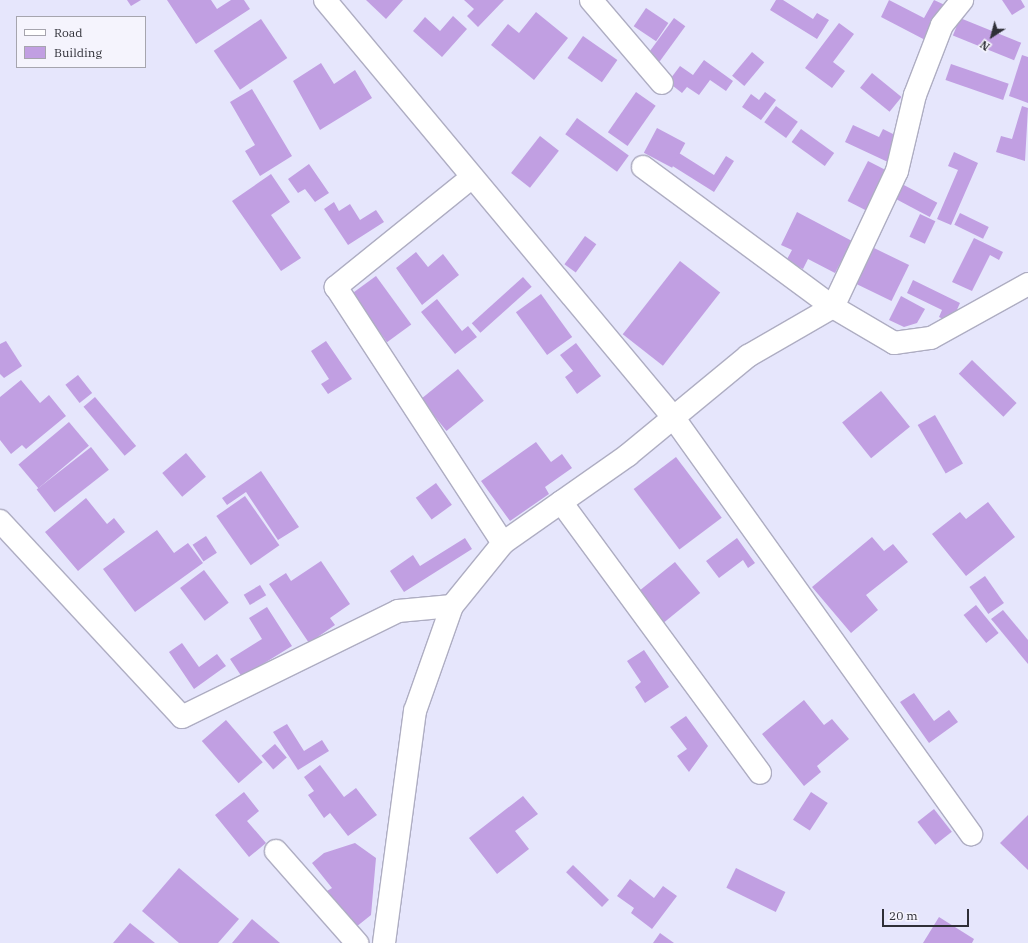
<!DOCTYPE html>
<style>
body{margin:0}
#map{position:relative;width:1028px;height:943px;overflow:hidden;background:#e6e6fc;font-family:"IBM Plex Serif",serif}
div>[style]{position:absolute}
.building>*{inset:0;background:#c19fe2;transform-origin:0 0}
.roads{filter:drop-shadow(1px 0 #aeadc2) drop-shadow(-1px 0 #aeadc2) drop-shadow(0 1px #aeadc2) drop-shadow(0 -1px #aeadc2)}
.minor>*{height:22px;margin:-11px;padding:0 11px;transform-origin:11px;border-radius:11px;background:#fff}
span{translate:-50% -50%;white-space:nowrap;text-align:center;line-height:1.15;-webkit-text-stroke:3px #f5f4fd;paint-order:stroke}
.legend{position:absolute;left:16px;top:16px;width:130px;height:52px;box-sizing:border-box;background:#f5f4fd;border:1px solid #a6a5ae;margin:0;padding:5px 7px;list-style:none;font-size:12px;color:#2f2f37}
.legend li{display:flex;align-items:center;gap:8px;height:20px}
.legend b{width:20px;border:1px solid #a6a5ae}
.north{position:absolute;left:972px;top:16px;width:40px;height:40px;-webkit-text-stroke:3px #f5f4fd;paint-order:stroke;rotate:216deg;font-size:11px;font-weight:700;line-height:16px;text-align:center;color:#2f2f37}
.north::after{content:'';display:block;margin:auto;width:14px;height:18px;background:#2f2f37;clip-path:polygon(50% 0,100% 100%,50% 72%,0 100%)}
.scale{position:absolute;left:882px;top:909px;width:87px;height:18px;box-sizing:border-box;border:2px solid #2f2f37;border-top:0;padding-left:5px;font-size:12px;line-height:14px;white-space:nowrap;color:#2f2f37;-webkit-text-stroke:3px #f5f4fd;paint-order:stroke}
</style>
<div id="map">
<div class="building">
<div style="clip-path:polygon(127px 0,141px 0,131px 6px)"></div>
<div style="clip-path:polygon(167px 0,211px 0,217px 9px,231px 0,244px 0,250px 9px,196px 44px)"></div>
<div style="clip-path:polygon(366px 0,403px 0,386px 19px)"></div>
<div style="clip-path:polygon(464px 0,504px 0,478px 27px,467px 16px,474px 9px)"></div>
<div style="clip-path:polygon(776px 0,783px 0,813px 19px,817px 13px,829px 20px,817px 39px,770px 10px)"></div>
<div style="clip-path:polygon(889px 0,924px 18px,934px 0,947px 6px,929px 42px,881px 17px)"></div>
<div style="clip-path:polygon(1002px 0,1021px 0,1025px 7px,1012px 15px)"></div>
<div style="left:646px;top:8px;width:27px;height:22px;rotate:34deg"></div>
<div style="clip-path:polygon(536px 12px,568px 38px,534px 80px,491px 45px,508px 24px,519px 33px)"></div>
<div style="clip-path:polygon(453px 16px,467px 29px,442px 57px,413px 31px,425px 17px,440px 31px)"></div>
<div style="left:674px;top:18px;width:14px;height:44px;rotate:36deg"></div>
<div style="left:960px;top:18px;width:66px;height:19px;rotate:22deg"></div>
<div style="left:261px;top:19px;width:47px;height:57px;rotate:56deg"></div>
<div style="clip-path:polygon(839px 23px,854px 34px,833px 62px,845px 71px,832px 88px,805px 68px)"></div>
<div style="left:583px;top:36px;width:42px;height:27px;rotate:35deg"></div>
<div style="left:752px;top:52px;width:16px;height:31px;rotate:40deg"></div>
<div style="clip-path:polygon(1022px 55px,1028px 57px,1028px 103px,1009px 96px)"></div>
<div style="clip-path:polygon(704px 60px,733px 81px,726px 91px,710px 80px,699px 95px,687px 87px,682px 93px,668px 82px,680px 66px,693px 75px)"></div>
<div style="clip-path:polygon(321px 63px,334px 84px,355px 70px,372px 98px,320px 130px,293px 81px)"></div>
<div style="left:951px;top:64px;width:61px;height:17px;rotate:19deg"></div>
<div style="left:872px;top:73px;width:38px;height:19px;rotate:39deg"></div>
<div style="clip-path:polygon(252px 89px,292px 156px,260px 176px,245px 151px,255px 145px,230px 102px)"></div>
<div style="left:636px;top:92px;width:24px;height:49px;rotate:35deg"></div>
<div style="clip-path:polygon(765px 92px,776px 100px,761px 120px,742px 107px,751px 94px,759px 100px)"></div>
<div style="left:776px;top:106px;width:27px;height:20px;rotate:36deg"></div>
<div style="clip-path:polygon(1022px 106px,1028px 108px,1025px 161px,996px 152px,1001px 136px,1012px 139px)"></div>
<div style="left:577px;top:118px;width:64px;height:20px;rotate:36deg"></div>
<div style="clip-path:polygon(853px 125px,879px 137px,883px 129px,901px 138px,890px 163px,845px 142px)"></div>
<div style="left:657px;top:128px;width:32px;height:28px;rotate:28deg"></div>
<div style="left:801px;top:129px;width:41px;height:16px;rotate:36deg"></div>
<div style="left:540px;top:136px;width:24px;height:47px;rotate:38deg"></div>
<div style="clip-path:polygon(954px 152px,978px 163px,951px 225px,937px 219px,958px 170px,948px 166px)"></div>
<div style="clip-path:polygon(679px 153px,714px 175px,726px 156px,734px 161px,714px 192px,671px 165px)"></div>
<div style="left:868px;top:161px;width:22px;height:45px;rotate:27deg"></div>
<div style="clip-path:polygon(309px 164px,329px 193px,315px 202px,305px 189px,298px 193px,288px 179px)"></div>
<div style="clip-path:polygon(271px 174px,290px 202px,271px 215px,301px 258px,281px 271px,232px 201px)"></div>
<div style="left:902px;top:184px;width:40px;height:16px;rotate:28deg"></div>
<div style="clip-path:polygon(334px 202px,339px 211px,350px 204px,360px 220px,376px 210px,384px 222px,348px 245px,324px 209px)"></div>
<div style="clip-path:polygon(797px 212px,852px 241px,835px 273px,808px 259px,803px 269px,786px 261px,792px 250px,781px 245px)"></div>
<div style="left:960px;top:213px;width:32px;height:13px;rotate:26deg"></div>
<div style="left:920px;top:214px;width:17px;height:25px;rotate:25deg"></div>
<div style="left:585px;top:236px;width:14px;height:35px;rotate:36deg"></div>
<div style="clip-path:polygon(974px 238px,1003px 252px,999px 260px,990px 255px,972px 291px,952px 282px)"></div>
<div style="left:874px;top:248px;width:39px;height:40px;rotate:26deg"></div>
<div style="clip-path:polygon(416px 252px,428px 267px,443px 254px,459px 275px,422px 305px,396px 268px)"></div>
<div style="left:680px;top:261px;width:51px;height:93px;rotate:38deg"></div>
<div style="left:376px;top:276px;width:60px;height:30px;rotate:54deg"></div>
<div style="left:523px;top:277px;width:13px;height:69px;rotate:48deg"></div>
<div style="clip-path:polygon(913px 280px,960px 303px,951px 323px,939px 317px,942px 310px,907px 293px)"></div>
<div style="left:541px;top:294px;width:53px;height:31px;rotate:54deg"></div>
<div style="clip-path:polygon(901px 296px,925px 309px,917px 323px,904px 327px,889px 320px)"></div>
<div style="clip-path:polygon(437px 299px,462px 331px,468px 326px,477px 337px,455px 354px,421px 312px)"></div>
<div style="clip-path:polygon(6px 341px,22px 366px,4px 378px,0 374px,0 344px)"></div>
<div style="clip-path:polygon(326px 341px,352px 379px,328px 394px,321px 384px,329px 379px,311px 351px)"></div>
<div style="clip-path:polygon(576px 343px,601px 376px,577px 394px,565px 377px,573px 371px,560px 355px)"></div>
<div style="left:972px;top:360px;width:62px;height:19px;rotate:44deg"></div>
<div style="left:458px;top:369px;width:41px;height:48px;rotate:51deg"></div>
<div style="left:78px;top:375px;width:23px;height:16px;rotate:52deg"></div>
<div style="clip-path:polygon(21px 380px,40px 403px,49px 395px,66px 416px,26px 449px,22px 445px,11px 454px,0 440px,0 397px)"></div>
<div style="left:881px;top:391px;width:46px;height:50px;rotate:51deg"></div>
<div style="left:95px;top:397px;width:64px;height:15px;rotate:50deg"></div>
<div style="left:935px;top:415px;width:56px;height:20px;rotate:60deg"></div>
<div style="left:69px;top:422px;width:31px;height:66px;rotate:50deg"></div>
<div style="clip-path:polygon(536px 442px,551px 462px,562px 454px,572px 468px,545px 487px,549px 494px,510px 521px,481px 481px)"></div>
<div style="left:91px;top:447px;width:29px;height:69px;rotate:52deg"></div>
<div style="left:186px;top:453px;width:31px;height:31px;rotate:50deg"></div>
<div style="left:676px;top:457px;width:76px;height:53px;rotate:53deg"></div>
<div style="clip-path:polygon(261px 471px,299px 527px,278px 540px,246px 492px,227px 505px,222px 498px)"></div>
<div style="left:436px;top:483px;width:27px;height:25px;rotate:54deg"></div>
<div style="left:245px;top:496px;width:60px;height:35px;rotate:55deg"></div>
<div style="clip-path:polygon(86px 498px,107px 524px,114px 518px,125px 532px,78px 571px,45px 532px)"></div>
<div style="clip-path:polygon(988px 502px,1015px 537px,966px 576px,932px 534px,960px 512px,966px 519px)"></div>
<div style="clip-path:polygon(157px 530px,174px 553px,188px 543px,203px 563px,135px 612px,103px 569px)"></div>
<div style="left:206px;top:536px;width:20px;height:16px;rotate:57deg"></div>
<div style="clip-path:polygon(872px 537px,884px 551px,893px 544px,908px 562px,866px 595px,878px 610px,851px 633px,812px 587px)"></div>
<div style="clip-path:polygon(465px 538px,472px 549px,404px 592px,390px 571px,413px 555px,420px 566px)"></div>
<div style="clip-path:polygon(737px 538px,755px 563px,748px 568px,743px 560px,719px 578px,706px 561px)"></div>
<div style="clip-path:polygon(321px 561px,350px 604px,330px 618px,335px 625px,309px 643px,269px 584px,286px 573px,291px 581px)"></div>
<div style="left:675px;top:562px;width:40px;height:51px;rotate:51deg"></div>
<div style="left:204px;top:570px;width:41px;height:30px;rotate:53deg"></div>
<div style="left:985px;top:576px;width:33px;height:19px;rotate:55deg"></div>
<div style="left:260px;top:585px;width:12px;height:19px;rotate:59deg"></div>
<div style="left:976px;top:605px;width:36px;height:16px;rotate:51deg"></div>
<div style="clip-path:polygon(267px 607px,292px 646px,242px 677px,230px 659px,262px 639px,249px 618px)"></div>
<div style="clip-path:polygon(1003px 610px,1028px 640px,1028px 664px,991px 619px)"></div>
<div style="clip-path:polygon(182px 643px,199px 667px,217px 654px,226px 666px,194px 689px,169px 652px)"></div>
<div style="clip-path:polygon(644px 650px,669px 687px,645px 703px,635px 687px,641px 682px,627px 661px)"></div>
<div style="clip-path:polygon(914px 693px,934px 721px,949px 710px,958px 722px,929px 743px,900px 702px)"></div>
<div style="clip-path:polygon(804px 700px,824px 725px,832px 719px,849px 739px,817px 766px,821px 772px,804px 786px,762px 734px)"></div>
<div style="clip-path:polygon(686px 716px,708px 746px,689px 772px,677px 756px,687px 749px,670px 727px)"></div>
<div style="left:226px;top:720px;width:56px;height:32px;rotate:49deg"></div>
<div style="clip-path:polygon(287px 724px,304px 751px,322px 740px,329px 751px,298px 770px,273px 732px)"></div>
<div style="left:275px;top:744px;width:18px;height:18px;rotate:49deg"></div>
<div style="clip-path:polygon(320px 765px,344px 797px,356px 788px,377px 815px,348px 836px,330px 813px,324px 818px,308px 795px,314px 791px,304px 777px)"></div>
<div style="clip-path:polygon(244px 792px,259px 811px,247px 821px,266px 843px,249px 857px,215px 815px)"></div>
<div style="left:811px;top:792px;width:20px;height:33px;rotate:33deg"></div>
<div style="clip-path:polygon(523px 796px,538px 814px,515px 831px,529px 849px,497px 874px,469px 838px)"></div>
<div style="left:934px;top:809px;width:29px;height:21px;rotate:52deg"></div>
<div style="clip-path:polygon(1028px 815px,1028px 870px,1000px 843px)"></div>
<div style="clip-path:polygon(355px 843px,376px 858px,371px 915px,356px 927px,327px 891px,332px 888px,312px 863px,324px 853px)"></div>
<div style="left:573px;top:865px;width:50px;height:10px;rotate:44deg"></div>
<div style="clip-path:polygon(179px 868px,239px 919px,218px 943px,179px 943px,142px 911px)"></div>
<div style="left:736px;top:868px;width:55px;height:22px;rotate:26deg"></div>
<div style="clip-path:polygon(630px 879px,654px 898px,663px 886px,677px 896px,652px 929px,631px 913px,634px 908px,617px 896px)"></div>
<div style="clip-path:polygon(939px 917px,974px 939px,972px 943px,923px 943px)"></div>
<div style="clip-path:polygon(252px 919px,280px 943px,232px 943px)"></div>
<div style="clip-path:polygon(130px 923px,155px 943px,113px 943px)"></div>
<div style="clip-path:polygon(660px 933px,674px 943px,653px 943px)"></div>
</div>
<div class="roads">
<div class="minor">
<div style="left:325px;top:0;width:543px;rotate:50.15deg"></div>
<div style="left:673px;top:417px;width:513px;rotate:54.45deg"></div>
<div style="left:591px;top:0;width:109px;rotate:49.5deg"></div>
<div style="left:643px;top:167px;width:236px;rotate:36.4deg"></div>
<div style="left:833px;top:307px;width:71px;rotate:30.5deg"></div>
<div style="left:894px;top:343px;width:37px;rotate:-8deg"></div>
<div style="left:931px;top:338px;width:111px;rotate:-29.1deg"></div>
<div style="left:471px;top:178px;width:174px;rotate:141.1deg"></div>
<div style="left:336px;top:287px;width:306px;rotate:56.9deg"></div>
<div style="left:561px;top:502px;width:336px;rotate:53.7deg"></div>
<div style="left:0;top:521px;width:267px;rotate:47.1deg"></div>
<div style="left:182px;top:717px;width:241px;rotate:-26.1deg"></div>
<div style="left:398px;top:611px;width:54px;rotate:-5.3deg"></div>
<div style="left:276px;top:851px;width:123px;rotate:48.6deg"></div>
<div style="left:384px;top:943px;width:234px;rotate:-82.4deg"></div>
<div style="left:415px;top:711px;width:111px;rotate:-70.6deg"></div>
<div style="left:452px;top:606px;width:81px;rotate:-51deg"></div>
<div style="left:503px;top:543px;width:153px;rotate:-35.1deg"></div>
<div style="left:628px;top:455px;width:156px;rotate:-39.5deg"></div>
<div style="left:748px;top:356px;width:98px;rotate:-30deg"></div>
<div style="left:833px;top:307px;width:150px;rotate:-64.8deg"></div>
<div style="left:897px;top:171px;width:78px;rotate:-76.7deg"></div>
<div style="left:915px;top:95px;width:75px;rotate:-68.9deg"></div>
<div style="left:942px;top:25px;width:32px;rotate:-51deg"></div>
</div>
</div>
<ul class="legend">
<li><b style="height:5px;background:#fff"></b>Road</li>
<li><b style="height:11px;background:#c19fe2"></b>Building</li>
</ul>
<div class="north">N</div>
<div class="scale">20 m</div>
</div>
